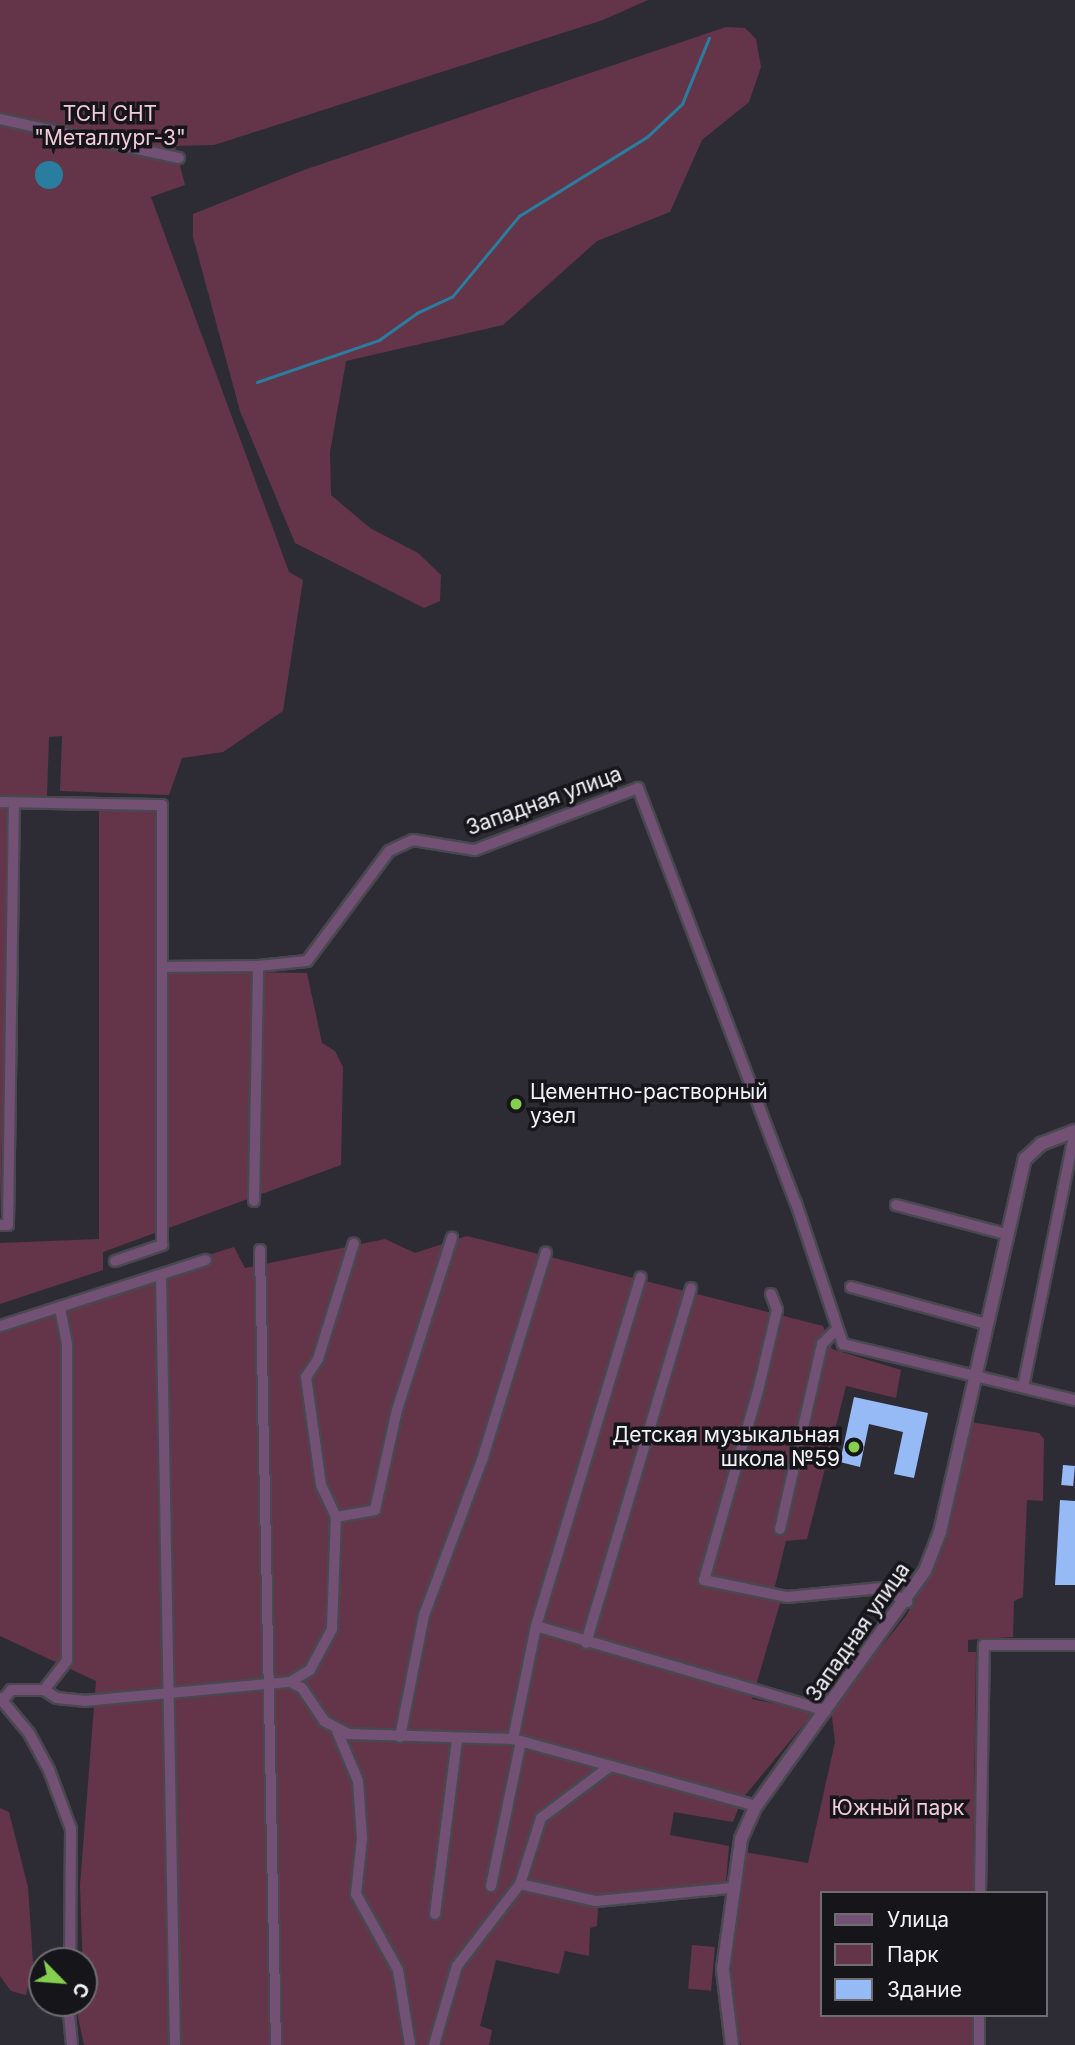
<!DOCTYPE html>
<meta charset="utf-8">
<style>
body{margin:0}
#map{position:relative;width:1075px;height:2045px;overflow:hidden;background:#2d2c35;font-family:Inter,sans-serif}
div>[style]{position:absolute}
.green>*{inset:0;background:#643548;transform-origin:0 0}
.water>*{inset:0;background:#297ea0}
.round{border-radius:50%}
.stream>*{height:2.5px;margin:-1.25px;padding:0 1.25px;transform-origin:1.25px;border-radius:1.25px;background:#297ea0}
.building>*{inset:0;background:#96baf6;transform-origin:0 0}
.roads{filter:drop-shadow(2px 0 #494850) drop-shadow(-2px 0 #494850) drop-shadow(0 2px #494850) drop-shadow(0 -2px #494850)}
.minor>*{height:10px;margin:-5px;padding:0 5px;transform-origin:5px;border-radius:5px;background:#725175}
.tertiary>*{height:12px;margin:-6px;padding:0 6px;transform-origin:6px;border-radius:6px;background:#725175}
.dots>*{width:19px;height:19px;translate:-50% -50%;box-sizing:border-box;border:4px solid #161519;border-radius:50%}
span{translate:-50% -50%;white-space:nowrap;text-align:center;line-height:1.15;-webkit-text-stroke:7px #161519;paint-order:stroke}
.park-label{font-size:21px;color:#f3cad8}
.street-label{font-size:21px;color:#f2f2f8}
.poi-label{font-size:21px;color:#f2f2f8}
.left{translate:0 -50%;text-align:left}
.right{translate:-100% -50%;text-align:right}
.legend{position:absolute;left:820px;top:1891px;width:228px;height:126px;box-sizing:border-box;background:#161519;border:2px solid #6e6d72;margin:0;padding:9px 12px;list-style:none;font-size:21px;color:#f2f2f8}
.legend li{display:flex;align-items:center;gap:14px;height:35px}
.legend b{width:35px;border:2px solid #6e6d72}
.north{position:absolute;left:28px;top:1947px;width:70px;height:70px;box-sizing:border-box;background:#161519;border:2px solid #6e6d72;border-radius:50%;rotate:115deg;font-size:19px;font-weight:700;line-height:28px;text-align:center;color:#f2f2f8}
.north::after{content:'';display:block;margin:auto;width:24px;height:32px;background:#84cf4d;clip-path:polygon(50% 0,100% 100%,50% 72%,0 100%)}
</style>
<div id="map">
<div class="green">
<div style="clip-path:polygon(0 0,648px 0,603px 20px,214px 145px,175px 146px,185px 185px,151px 197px,289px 572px,303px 580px,283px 711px,223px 752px,182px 758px,169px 795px,60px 791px,62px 736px,49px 737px,47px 796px,0 795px)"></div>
<div style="clip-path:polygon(726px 27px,745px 28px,756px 39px,761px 67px,749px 102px,702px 140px,670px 212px,597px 241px,503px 325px,346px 361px,330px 452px,331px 495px,370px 528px,418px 553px,441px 575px,440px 601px,424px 608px,295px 543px,240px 411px,193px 237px,193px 214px,304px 170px)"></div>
<div style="clip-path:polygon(0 809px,10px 809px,0 1221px)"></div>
<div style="clip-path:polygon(99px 810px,157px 811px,157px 971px,307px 973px,322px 1043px,335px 1051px,343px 1067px,341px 1165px,103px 1252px,103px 1270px,0 1304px,0 1243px,99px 1239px)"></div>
<div style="clip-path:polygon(467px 1236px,823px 1326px,832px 1349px,901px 1370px,896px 1398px,846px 1386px,807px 1539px,786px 1541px,772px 1598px,781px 1600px,752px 1699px,814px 1712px,742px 1799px,733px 1822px,674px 1812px,670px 1835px,729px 1846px,725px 1894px,598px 1908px,597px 1926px,590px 1928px,589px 1956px,565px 1951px,559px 1974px,496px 1960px,480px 2026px,492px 2030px,489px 2045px,84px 2045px,78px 2017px,78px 2003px,84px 2003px,80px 1885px,96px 1681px,0 1636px,0 1320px,234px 1247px,245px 1268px,385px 1239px,415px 1253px)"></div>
<div style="clip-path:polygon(970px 1422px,1039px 1433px,1044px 1439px,1043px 1501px,1027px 1500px,1023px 1597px,1014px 1601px,1013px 1637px,968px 1640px,968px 1652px,976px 1652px,973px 1893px,821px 1893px,821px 2015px,972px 2015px,972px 2045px,741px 2045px,731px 2007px,732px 1943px,744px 1852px,808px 1863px,835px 1742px,831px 1709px,906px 1616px,928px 1577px,945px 1537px)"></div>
<div style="clip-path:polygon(0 1808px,9px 1812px,28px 1887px,33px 1963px,26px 1995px,11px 1991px,0 1976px)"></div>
<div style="left:692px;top:1945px;width:23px;height:44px;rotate:5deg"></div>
</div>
<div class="water">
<div class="round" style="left:35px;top:161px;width:28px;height:28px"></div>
</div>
<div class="stream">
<div style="left:257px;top:382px;width:129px;rotate:-19deg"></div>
<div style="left:379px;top:340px;width:47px;rotate:-35.4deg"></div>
<div style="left:417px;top:313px;width:38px;rotate:-25deg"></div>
<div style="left:452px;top:297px;width:105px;rotate:-50.4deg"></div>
<div style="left:519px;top:216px;width:150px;rotate:-31.7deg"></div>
<div style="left:647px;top:137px;width:48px;rotate:-43.3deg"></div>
<div style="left:682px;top:104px;width:71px;rotate:-67.8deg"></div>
</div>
<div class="building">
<div style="clip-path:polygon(854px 1397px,928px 1413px,914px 1478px,894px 1474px,903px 1432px,869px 1424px,860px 1467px,840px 1462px)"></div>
<div style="left:1063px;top:1465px;width:12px;height:20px;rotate:5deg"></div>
<div style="clip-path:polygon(1060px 1500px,1075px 1501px,1075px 1585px,1055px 1585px)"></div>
</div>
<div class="roads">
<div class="minor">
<div style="left:0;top:119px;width:183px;rotate:12.3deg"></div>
<div style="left:0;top:802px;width:162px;rotate:1.1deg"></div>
<div style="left:162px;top:805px;width:162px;rotate:90deg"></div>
<div style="left:162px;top:967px;width:96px;rotate:-0.6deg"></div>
<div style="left:258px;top:966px;width:49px;rotate:-5.8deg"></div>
<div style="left:307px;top:961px;width:137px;rotate:-53.3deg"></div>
<div style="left:389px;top:851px;width:26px;rotate:-25deg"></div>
<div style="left:413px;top:840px;width:63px;rotate:9.2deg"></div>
<div style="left:475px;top:850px;width:174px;rotate:-20.8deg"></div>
<div style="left:638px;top:788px;width:444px;rotate:69.2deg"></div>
<div style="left:796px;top:1203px;width:149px;rotate:71.6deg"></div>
<div style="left:843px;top:1344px;width:239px;rotate:13.6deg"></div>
<div style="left:254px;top:1201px;width:235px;rotate:-89deg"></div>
<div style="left:896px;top:1205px;width:114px;rotate:14.8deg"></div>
<div style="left:0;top:1225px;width:8px"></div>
<div style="left:8px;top:1225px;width:422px;rotate:-89.2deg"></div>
<div style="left:260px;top:1250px;width:795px;rotate:88.85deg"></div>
<div style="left:115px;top:1261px;width:50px;rotate:-18.8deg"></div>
<div style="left:162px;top:1245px;width:278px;rotate:-90deg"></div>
<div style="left:161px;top:1276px;width:769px;rotate:88.96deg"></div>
<div style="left:851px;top:1287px;width:140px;rotate:15.3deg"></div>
<div style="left:771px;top:1294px;width:17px;rotate:69deg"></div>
<div style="left:777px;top:1310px;width:79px;rotate:103.2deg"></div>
<div style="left:759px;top:1387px;width:201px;rotate:105.9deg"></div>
<div style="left:704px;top:1580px;width:85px;rotate:11.6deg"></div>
<div style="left:787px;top:1597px;width:95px;rotate:-5.4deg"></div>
<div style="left:882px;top:1588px;width:29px;rotate:29deg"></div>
<div style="left:0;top:1326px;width:216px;rotate:-17.8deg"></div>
<div style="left:1023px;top:1387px;width:261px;rotate:-78.5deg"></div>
<div style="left:336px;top:1517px;width:35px;rotate:-115deg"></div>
<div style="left:321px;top:1485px;width:109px;rotate:-97.9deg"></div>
<div style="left:306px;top:1377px;width:22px;rotate:-56deg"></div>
<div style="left:318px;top:1359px;width:121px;rotate:-72.8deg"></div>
<div style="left:780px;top:1529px;width:190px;rotate:-77.2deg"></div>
<div style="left:822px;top:1344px;width:18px;rotate:-45deg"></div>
<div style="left:536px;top:1626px;width:302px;rotate:16.3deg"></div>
<div style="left:586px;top:1643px;width:370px;rotate:-73.5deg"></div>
<div style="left:290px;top:1682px;width:23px;rotate:-31deg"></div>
<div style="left:310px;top:1670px;width:47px;rotate:-61.8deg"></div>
<div style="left:332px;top:1629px;width:112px;rotate:-88deg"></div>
<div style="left:336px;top:1517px;width:40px;rotate:-10deg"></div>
<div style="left:375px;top:1510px;width:102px;rotate:-77.6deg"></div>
<div style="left:397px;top:1410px;width:181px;rotate:-72.3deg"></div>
<div style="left:44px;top:1690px;width:37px;rotate:-52deg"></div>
<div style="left:67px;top:1661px;width:317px;rotate:-90deg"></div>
<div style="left:67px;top:1344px;width:38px;rotate:-101deg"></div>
<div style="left:0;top:1698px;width:45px;rotate:50.4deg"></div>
<div style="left:29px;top:1733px;width:42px;rotate:61.6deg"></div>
<div style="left:49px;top:1770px;width:63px;rotate:69.6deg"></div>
<div style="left:71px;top:1829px;width:132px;rotate:90.4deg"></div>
<div style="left:3px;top:1700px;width:13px;rotate:-51deg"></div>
<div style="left:11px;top:1690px;width:33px"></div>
<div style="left:44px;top:1690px;width:15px;rotate:32deg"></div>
<div style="left:57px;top:1698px;width:27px;rotate:6deg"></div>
<div style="left:84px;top:1701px;width:207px;rotate:-5.3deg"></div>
<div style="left:290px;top:1682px;width:13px;rotate:27deg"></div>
<div style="left:302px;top:1688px;width:40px;rotate:56deg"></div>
<div style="left:324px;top:1721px;width:27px;rotate:28deg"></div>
<div style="left:348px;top:1734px;width:165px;rotate:1.7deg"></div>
<div style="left:513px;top:1739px;width:252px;rotate:15.4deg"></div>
<div style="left:337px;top:1731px;width:54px;rotate:67.2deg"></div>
<div style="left:358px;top:1781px;width:57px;rotate:86deg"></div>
<div style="left:362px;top:1838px;width:56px;rotate:96.1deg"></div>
<div style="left:356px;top:1894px;width:87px;rotate:61.1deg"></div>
<div style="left:398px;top:1970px;width:76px;rotate:80.9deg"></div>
<div style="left:400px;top:1737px;width:124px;rotate:-78.9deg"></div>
<div style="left:424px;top:1615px;width:169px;rotate:-69.5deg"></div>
<div style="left:483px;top:1457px;width:214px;rotate:-72.9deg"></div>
<div style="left:513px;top:1739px;width:115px;rotate:-78.5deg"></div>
<div style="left:536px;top:1626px;width:364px;rotate:-73.3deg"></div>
<div style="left:520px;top:1884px;width:78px;rotate:12.6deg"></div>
<div style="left:596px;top:1901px;width:137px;rotate:-5.5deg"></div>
<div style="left:491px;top:1886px;width:148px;rotate:-78.3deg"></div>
<div style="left:980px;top:1893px;width:248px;rotate:-89.1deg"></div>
<div style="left:984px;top:1645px;width:91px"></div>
<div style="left:435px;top:1914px;width:174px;rotate:-82.8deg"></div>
<div style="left:68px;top:2003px;width:42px;rotate:84.6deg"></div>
<div style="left:434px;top:2045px;width:82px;rotate:-73.8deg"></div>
<div style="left:457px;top:1966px;width:103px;rotate:-52.5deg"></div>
<div style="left:520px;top:1884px;width:69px;rotate:-72.3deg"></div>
<div style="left:541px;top:1818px;width:85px;rotate:-36.9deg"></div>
<div style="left:979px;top:2045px;width:30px;rotate:-90deg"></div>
</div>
<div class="tertiary">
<div style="left:732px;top:2045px;width:77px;rotate:-96.8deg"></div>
<div style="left:723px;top:1969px;width:131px;rotate:-82.1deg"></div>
<div style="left:741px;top:1839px;width:36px;rotate:-66deg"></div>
<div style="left:756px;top:1806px;width:289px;rotate:-54.3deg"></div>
<div style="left:925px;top:1571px;width:42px;rotate:-69deg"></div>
<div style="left:940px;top:1532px;width:383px;rotate:-77.2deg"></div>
<div style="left:1025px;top:1159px;width:22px;rotate:-43deg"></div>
<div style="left:1041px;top:1144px;width:36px;rotate:-21deg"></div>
</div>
</div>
<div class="dots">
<div style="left:516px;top:1104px;background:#84cf4d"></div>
<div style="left:854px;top:1447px;background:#84cf4d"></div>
</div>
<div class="park-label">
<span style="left:110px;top:126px">ТСН СНТ<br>"Металлург-3"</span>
<span style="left:898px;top:1808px">Южный парк</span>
</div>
<div class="street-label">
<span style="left:544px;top:801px;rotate:-20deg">Западная улица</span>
<span style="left:858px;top:1632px;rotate:-55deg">Западная улица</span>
</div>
<div class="poi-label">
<span class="left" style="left:530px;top:1104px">Цементно-растворный<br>узел</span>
<span class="right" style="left:840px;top:1447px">Детская музыкальная<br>школа №59</span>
</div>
<ul class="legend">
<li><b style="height:9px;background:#725175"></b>Улица</li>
<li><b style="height:19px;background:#643548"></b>Парк</li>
<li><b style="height:19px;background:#96baf6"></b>Здание</li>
</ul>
<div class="north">С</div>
</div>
